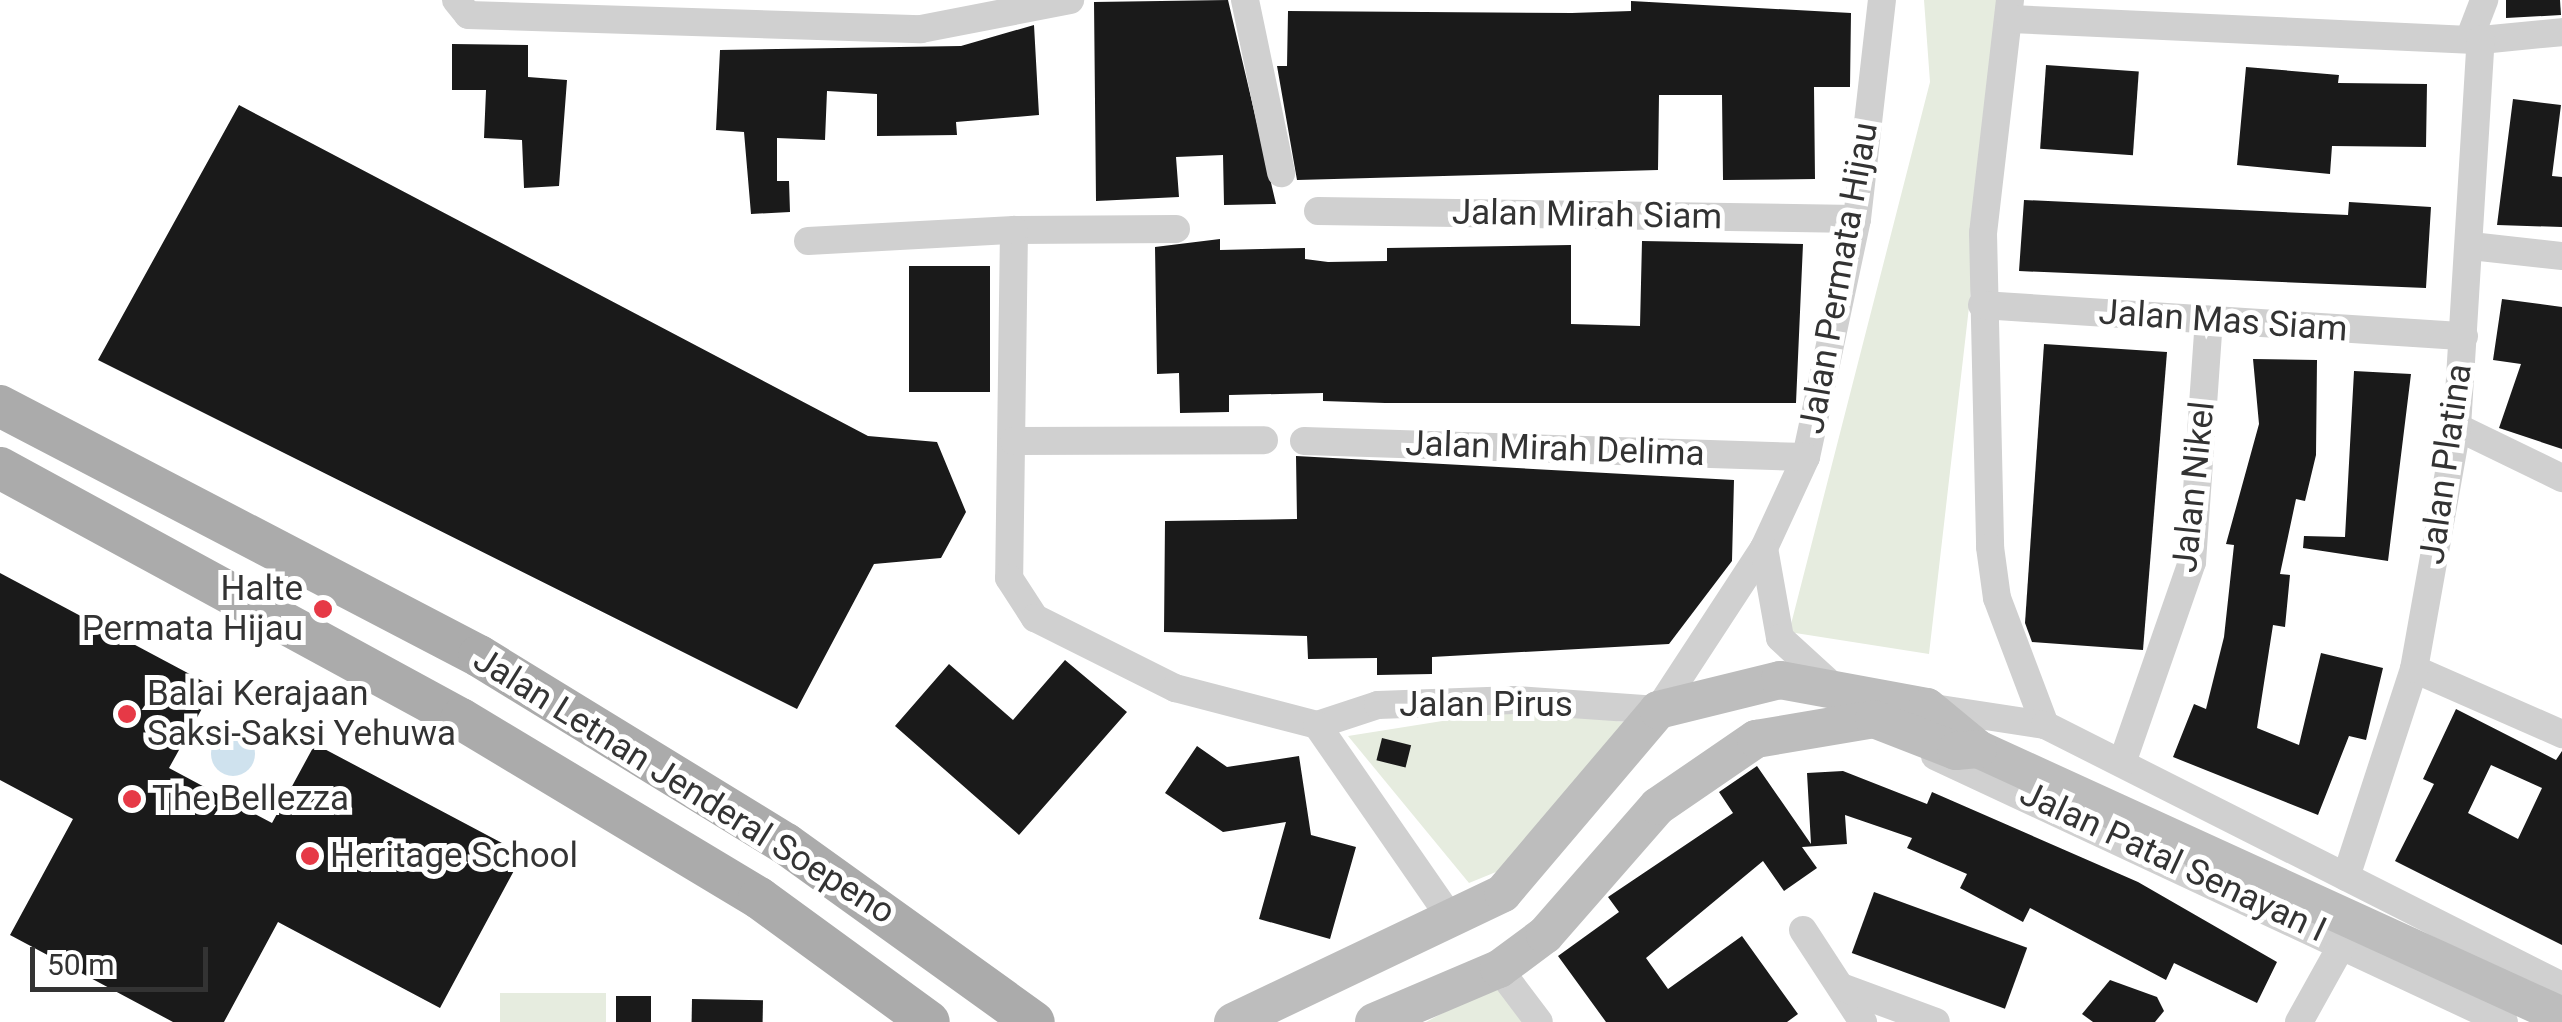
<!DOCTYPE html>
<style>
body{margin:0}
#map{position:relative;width:2562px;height:1022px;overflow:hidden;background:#fff;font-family:Roboto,sans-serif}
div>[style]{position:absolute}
.green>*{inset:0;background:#e6ecdf;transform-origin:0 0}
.water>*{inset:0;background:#cfe2ee}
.round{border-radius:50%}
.building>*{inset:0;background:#1a1a1a;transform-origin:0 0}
.street>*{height:28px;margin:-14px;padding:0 14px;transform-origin:14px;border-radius:14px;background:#d0d0d0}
.secondary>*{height:38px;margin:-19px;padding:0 19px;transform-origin:19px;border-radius:19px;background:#bdbdbd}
.primary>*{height:42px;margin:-21px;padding:0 21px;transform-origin:21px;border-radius:21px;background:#ababab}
.dots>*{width:28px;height:28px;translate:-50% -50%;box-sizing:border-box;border:5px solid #fff;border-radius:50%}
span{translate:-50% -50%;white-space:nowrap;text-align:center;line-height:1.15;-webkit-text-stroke:10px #fff;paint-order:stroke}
.street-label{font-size:35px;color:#333}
.poi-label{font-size:35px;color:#333}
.right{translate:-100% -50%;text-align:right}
.left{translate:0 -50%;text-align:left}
.scale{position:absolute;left:30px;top:947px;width:178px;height:45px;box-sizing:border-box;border:5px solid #333;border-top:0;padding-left:12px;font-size:30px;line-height:35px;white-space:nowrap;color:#333;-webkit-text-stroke:8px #fff;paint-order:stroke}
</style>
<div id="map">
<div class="green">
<div style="clip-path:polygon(1924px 0,1996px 0,1999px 47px,1929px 654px,1789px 632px,1930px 82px)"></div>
<div style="clip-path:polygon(1524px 708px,1645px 725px,1528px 859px,1469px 883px,1348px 736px)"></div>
<div style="clip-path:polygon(1497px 984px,1525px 1022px,1426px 1022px)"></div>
<div style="left:500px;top:993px;width:106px;height:29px"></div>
</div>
<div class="water">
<div class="round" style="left:211px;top:732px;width:44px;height:44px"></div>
</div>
<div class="building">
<div style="clip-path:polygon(1228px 0,1276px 204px,1224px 205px,1223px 155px,1176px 157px,1179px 197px,1096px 201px,1094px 2px)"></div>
<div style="clip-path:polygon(2506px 0,2560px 0,2561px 15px,2506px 18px)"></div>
<div style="clip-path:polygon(1631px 1px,1851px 13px,1850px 87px,1814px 87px,1815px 179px,1723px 180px,1722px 95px,1659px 95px,1658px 170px,1297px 180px,1277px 66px,1287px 66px,1288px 11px,1572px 13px,1631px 11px)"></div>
<div style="clip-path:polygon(1034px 25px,1039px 115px,956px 122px,957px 135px,877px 136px,877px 94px,827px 91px,825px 140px,777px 138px,777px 181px,789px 181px,790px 212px,751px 214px,744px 132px,716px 130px,720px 50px,961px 46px)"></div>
<div style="clip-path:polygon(452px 44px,528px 45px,528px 77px,567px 80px,559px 186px,524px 188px,522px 140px,484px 138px,486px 90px,452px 90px)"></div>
<div style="left:2046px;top:65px;width:93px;height:84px;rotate:4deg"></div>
<div style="clip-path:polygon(2246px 67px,2339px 75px,2338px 83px,2427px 84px,2426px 147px,2332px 146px,2330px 174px,2237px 165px)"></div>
<div style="clip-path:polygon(2513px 99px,2561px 105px,2552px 176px,2562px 177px,2562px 227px,2497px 225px)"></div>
<div style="clip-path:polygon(239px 105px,868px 436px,937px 442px,966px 512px,941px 558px,874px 564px,797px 709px,98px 360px)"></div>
<div style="clip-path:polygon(2024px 200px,2348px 215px,2349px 202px,2431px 207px,2426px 288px,2019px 271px)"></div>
<div style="clip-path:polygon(1220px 239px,1220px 250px,1305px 248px,1305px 259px,1328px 262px,1387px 261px,1387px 248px,1571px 245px,1571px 324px,1640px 326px,1642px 241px,1803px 244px,1796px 403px,1385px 403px,1323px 401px,1323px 393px,1229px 395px,1229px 412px,1180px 413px,1179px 373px,1157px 374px,1155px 247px)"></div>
<div style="left:909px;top:266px;width:81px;height:126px"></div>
<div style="clip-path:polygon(2502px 299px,2562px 307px,2562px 449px,2499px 428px,2521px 364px,2493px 360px)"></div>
<div style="clip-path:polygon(2044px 344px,2167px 352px,2143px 650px,2032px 642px,2025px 623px)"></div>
<div style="clip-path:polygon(2253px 359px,2317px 360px,2316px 455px,2305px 501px,2296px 499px,2280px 574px,2290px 575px,2285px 627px,2273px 625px,2257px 728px,2299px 745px,2321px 653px,2383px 668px,2366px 740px,2349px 736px,2318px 815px,2173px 757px,2194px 704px,2206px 709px,2224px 637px,2234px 545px,2226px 544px,2259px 424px)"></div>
<div style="clip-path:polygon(2354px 371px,2411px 374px,2388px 561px,2303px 548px,2304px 536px,2345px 537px)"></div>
<div style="clip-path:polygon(1296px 456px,1734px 480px,1732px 561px,1669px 644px,1432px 657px,1432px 674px,1377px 675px,1377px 658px,1308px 659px,1307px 636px,1164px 632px,1165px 521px,1297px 519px)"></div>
<div style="clip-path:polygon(0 573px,214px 687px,169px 768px,272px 823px,315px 744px,523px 854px,440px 1008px,278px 922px,224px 1022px,173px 1022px,10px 935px,73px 819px,0 780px)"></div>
<div style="clip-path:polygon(1065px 660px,1127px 712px,1019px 835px,895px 726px,949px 664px,1013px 720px)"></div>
<div style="clip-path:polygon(evenodd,2456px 709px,2556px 760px,2562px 751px,2562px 945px,2395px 861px,2434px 784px,2423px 779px,2456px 709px,2491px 765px,2542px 788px,2518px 839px,2468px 813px,2491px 765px)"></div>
<div style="left:1382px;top:738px;width:30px;height:23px;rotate:14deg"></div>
<div style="clip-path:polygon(1197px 746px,1227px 767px,1299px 756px,1311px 835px,1356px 847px,1330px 939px,1259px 919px,1286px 822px,1223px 832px,1165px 793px)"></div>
<div style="clip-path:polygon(1757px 766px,1811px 844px,1807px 773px,1843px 771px,1927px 804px,1932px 792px,2138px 882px,2277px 962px,2257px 1003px,2174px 963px,2166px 980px,2030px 908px,2023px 922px,1960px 888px,1967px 874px,1907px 848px,1912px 838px,1845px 815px,1847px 844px,1802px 847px,1817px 868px,1784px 891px,1763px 861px,1646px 958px,1668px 989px,1742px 936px,1798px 1014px,1787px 1022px,1606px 1022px,1558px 956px,1619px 912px,1608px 897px,1733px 813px,1719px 792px)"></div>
<div style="left:1874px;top:892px;width:163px;height:65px;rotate:20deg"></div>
<div style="clip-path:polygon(2110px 980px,2157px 997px,2164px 1011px,2155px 1022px,2093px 1022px,2082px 1014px)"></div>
<div style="left:616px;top:996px;width:35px;height:26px"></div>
<div style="left:692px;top:999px;width:71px;height:23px;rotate:1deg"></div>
</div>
<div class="street">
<div style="left:456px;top:0;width:19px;rotate:51deg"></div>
<div style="left:468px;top:15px;width:453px;rotate:1.8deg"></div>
<div style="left:921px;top:29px;width:152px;rotate:-11deg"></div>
<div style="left:1245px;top:0;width:177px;rotate:78.2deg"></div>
<div style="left:2010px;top:0;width:235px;rotate:96.6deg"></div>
<div style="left:1983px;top:233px;width:314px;rotate:88.7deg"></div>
<div style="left:1990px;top:547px;width:51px;rotate:82.2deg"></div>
<div style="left:1997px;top:598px;width:136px;rotate:69.3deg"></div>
<div style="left:2010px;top:19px;width:471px;rotate:2.6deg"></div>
<div style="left:2481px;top:40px;width:81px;rotate:-5.6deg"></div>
<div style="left:2470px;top:37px;width:40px;rotate:-69deg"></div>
<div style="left:1318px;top:211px;width:539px;rotate:0.85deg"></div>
<div style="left:1176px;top:229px;width:162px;rotate:179.6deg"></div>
<div style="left:1014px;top:230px;width:348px;rotate:90.8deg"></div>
<div style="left:1009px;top:578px;width:48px;rotate:57deg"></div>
<div style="left:1035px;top:618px;width:157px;rotate:26.6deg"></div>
<div style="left:1175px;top:688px;width:147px;rotate:14.6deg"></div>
<div style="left:1317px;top:725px;width:64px;rotate:-18.2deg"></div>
<div style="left:1378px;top:705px;width:137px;rotate:-2.1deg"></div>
<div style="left:1515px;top:700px;width:143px;rotate:4deg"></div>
<div style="left:1658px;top:710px;width:194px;rotate:-56.8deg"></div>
<div style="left:1764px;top:548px;width:100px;rotate:-65.2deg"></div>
<div style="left:1806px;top:457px;width:243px;rotate:-77.9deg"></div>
<div style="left:1857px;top:219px;width:220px;rotate:-83.5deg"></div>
<div style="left:808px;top:241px;width:206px;rotate:-3.1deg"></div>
<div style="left:2471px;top:246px;width:92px;rotate:6.3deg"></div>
<div style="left:1982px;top:305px;width:483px;rotate:3.7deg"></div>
<div style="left:2457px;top:427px;width:117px;rotate:25.9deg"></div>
<div style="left:1014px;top:441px;width:250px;rotate:-0.2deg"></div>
<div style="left:1304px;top:441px;width:502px;rotate:1.83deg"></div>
<div style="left:1764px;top:548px;width:91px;rotate:79.9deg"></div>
<div style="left:1780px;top:638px;width:65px;rotate:42.5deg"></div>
<div style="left:2414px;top:669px;width:162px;rotate:23.7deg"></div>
<div style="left:1927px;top:707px;width:119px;rotate:8.7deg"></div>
<div style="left:2045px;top:725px;width:579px;rotate:26.79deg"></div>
<div style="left:1317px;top:725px;width:237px;rotate:55.3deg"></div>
<div style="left:1935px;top:756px;width:628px;rotate:25.06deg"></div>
<div style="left:2122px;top:763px;width:213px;rotate:-70.8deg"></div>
<div style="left:2192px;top:562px;width:243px;rotate:-86deg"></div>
<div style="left:2346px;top:877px;width:219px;rotate:-71.9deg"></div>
<div style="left:2414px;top:669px;width:246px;rotate:-79.9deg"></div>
<div style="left:2457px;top:427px;width:388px;rotate:-86.5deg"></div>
<div style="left:1803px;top:930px;width:110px;rotate:56.9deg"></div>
<div style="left:1499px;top:969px;width:66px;rotate:53deg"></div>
<div style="left:1841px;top:987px;width:101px;rotate:20.2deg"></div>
<div style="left:2299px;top:1022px;width:93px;rotate:-60.9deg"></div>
</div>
<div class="secondary">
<div style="left:1233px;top:1022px;width:299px;rotate:-25.5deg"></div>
<div style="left:1503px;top:893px;width:240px;rotate:-49.7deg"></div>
<div style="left:1658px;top:710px;width:126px;rotate:-13.8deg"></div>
<div style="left:1780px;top:680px;width:149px;rotate:10.4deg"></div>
<div style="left:1927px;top:707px;width:66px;rotate:39.5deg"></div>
<div style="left:1978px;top:749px;width:642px;rotate:24.57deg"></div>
<div style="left:1374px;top:1022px;width:136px;rotate:-23deg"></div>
<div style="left:1499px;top:969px;width:57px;rotate:-36.5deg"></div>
<div style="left:1545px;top:935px;width:171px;rotate:-48.8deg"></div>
<div style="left:1658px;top:806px;width:119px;rotate:-34.4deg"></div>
<div style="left:1756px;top:739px;width:120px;rotate:-9.6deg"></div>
<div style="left:1874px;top:719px;width:88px;rotate:21.3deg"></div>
<div style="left:1956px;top:751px;width:22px;rotate:-5deg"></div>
</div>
<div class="primary">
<div style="left:0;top:406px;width:540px;rotate:27.56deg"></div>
<div style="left:479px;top:656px;width:360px;rotate:31.5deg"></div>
<div style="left:786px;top:844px;width:305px;rotate:35.7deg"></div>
<div style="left:0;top:468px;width:525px;rotate:28.57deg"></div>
<div style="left:461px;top:719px;width:348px;rotate:31deg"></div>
<div style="left:759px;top:898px;width:210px;rotate:36.1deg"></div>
</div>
<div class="dots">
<div style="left:323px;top:609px;background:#e63946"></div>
<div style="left:127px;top:714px;background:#e63946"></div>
<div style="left:132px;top:799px;background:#e63946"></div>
<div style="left:310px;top:856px;background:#e63946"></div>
</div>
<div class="street-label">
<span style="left:1587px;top:215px;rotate:1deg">Jalan Mirah Siam</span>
<span style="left:1839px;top:278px;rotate:-80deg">Jalan Permata Hijau</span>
<span style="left:2223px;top:321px;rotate:4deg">Jalan Mas Siam</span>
<span style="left:1555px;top:449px;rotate:2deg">Jalan Mirah Delima</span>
<span style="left:2446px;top:464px;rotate:-82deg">Jalan Platina</span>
<span style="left:2194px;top:487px;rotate:-84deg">Jalan Nikel</span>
<span style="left:1486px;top:705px">Jalan Pirus</span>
<span style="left:684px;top:786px;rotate:32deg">Jalan Letnan Jenderal Soepeno</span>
<span style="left:2173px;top:862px;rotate:25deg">Jalan Patal Senayan I</span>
</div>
<div class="poi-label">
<span class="right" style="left:303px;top:609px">Halte<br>Permata Hijau</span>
<span class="left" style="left:147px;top:714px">Balai Kerajaan<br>Saksi-Saksi Yehuwa</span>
<span class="left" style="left:152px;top:799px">The Bellezza</span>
<span class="left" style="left:330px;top:856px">Heritage School</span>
</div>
<div class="scale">50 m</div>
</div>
